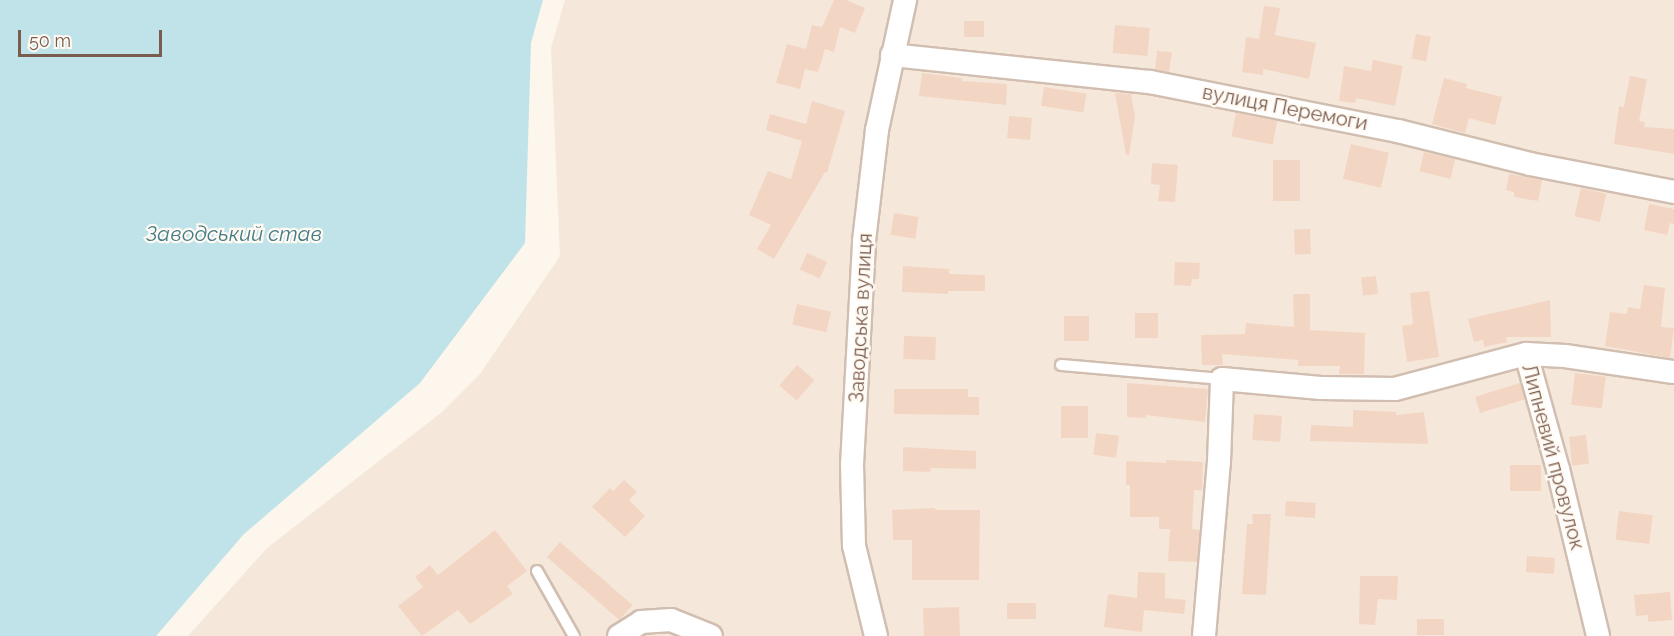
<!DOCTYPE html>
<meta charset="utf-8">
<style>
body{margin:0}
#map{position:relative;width:1674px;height:636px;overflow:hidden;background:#fdf6ec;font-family:Raleway,sans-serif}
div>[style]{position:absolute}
.residential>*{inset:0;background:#f5e8da}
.water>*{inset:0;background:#bfe3e8}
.building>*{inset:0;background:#f3d5c3;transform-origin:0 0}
.roads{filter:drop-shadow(2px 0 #d1beb0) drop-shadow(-2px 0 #d1beb0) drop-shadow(0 2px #d1beb0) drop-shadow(0 -2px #d1beb0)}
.service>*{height:10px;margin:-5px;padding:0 5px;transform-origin:5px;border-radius:5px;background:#fff}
.minor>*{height:22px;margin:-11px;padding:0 11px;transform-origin:11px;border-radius:11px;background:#fff}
span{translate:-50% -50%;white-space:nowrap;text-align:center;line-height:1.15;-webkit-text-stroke:4.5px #fffaf3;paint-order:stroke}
.street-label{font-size:20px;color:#7a5c4d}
.water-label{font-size:21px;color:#437c86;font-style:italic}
.scale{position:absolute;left:18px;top:30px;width:144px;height:27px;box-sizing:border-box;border:3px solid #7a5c4d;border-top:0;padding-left:8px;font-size:18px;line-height:21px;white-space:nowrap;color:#7a5c4d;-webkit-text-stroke:4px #fffaf3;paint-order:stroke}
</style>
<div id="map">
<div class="residential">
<div style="clip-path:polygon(565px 0,1674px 0,1674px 636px,188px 636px,267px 548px,442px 412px,480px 374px,560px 256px,551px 48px)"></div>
</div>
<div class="water">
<div style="clip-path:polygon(0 0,543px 0,531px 43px,525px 243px,420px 383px,244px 534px,156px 636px,0 636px)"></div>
</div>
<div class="building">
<div style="clip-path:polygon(834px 0,846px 0,865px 8px,855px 33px,840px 27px,834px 52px,825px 49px,818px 72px,805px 69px,800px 89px,776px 83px,787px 44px,806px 49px,812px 25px,822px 27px)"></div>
<div style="clip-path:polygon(1264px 6px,1280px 8px,1275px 35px,1316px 43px,1309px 79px,1263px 69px,1263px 75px,1242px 72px,1246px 37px,1259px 39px)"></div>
<div style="left:964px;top:21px;width:20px;height:16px"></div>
<div style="left:1115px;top:25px;width:35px;height:28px;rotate:5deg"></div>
<div style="left:1416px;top:34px;width:15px;height:25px;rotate:11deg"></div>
<div style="clip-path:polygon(1157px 51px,1172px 52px,1169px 72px,1155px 69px)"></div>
<div style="clip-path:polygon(1373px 60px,1403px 66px,1395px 106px,1356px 98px,1355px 103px,1339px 101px,1344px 66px,1371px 71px)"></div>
<div style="clip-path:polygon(922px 73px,962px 78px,962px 81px,1007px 84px,1006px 105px,919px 96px)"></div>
<div style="clip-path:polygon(1630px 76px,1647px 79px,1639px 121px,1645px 122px,1644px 127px,1674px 129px,1674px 154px,1614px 144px,1619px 106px,1624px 107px)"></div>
<div style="clip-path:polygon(1444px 78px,1467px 84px,1466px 88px,1502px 97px,1495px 125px,1469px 118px,1465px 133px,1432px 124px)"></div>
<div style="left:1044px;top:87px;width:43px;height:19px;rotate:9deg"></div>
<div style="clip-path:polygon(1115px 93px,1131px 94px,1135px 116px,1129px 155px,1126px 155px)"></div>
<div style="clip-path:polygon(812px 101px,845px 111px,827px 173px,825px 172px,774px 259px,757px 249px,771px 225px,749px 215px,768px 171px,791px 179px,802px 141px,766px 130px,770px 114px,806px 124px)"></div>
<div style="left:1236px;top:113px;width:42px;height:24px;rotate:11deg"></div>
<div style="left:1009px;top:116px;width:23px;height:22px;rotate:5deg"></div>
<div style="left:1351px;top:144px;width:39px;height:36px;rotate:13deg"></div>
<div style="left:1424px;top:152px;width:32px;height:20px;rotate:13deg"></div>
<div style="left:1273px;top:160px;width:27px;height:41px"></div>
<div style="clip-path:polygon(1152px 163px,1178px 165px,1175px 202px,1158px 201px,1160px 185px,1151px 184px)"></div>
<div style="clip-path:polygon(1509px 174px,1542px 180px,1538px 201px,1514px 197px,1514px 192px,1506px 190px)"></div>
<div style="left:1581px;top:188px;width:26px;height:29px;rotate:13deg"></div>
<div style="clip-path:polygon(1649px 204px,1674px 209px,1674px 224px,1670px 223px,1667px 235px,1644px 230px)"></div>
<div style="left:894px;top:213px;width:25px;height:22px;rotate:9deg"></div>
<div style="left:1310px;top:229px;width:25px;height:16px;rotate:88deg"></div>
<div style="left:807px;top:253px;width:22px;height:18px;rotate:24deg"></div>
<div style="clip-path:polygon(1175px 262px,1200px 263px,1199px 279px,1192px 279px,1191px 286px,1174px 285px)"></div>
<div style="clip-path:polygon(903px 266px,949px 269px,949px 274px,985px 275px,985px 291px,948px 291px,948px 294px,902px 292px)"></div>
<div style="left:1376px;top:276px;width:18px;height:15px;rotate:84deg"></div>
<div style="clip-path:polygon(1644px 285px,1665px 288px,1661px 327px,1674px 328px,1670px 358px,1605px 346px,1610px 312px,1627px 314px,1628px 307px,1640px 309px)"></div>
<div style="clip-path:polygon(1429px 291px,1439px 357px,1407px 362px,1402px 326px,1413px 324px,1410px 293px)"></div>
<div style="clip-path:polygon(1293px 294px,1310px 294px,1310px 330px,1365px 333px,1364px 374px,1339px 374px,1340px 366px,1298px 366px,1298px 360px,1222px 354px,1223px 365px,1202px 365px,1201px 335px,1245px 334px,1246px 323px,1294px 327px)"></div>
<div style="clip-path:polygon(1550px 300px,1551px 337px,1506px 337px,1507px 342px,1484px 347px,1483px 340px,1474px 342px,1468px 319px)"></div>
<div style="left:797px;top:304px;width:35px;height:21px;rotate:13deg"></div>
<div style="left:1135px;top:313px;width:23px;height:25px"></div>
<div style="left:1064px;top:316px;width:25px;height:25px"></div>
<div style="left:904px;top:336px;width:32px;height:23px;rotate:2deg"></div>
<div style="left:797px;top:365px;width:23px;height:27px;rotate:41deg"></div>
<div style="left:1575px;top:373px;width:31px;height:32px;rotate:7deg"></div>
<div style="clip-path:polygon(1127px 383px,1208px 389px,1205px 422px,1146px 415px,1146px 418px,1127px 417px)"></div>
<div style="left:1520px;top:383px;width:17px;height:47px;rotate:73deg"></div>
<div style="clip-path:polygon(894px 389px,968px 389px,968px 397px,979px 397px,979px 415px,894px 414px)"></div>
<div style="left:1061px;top:406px;width:27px;height:32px"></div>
<div style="clip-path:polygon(1353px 410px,1396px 412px,1396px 415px,1424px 412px,1428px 444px,1310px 441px,1311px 425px,1353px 427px)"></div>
<div style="left:1254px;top:414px;width:28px;height:26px;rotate:4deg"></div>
<div style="left:1096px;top:433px;width:23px;height:22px;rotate:7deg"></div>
<div style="left:1586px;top:435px;width:29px;height:17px;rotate:84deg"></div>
<div style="clip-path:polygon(903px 447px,976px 451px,976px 469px,931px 468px,930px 472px,903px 471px)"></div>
<div style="clip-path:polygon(1167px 460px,1203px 462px,1202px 490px,1194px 490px,1192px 529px,1200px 530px,1197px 562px,1168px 561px,1170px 529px,1159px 529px,1159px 517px,1130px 517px,1130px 485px,1126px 485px,1126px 461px,1166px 463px)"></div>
<div style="left:1510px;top:465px;width:31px;height:26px"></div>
<div style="clip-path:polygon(624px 480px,637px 492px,629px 500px,645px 516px,625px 537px,592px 507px,610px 488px,613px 491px)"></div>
<div style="left:1286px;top:501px;width:30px;height:15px;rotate:4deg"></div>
<div style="clip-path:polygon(935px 508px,935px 510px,980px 510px,979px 580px,912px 580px,912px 540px,893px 540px,892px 510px)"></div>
<div style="left:1619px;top:511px;width:34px;height:29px;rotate:7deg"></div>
<div style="clip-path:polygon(1252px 514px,1271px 514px,1266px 595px,1242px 594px,1247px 524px,1253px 524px)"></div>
<div style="clip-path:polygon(495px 530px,527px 571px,507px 586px,513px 594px,470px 624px,458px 610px,422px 636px,398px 606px,423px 587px,415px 577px,430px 565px,438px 575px)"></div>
<div style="left:560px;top:542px;width:96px;height:20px;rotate:41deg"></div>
<div style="left:1527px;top:556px;width:28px;height:16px;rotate:4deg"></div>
<div style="clip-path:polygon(1138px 572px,1165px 573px,1165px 598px,1186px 600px,1184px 614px,1144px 610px,1142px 632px,1104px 627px,1108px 594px,1137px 598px)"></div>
<div style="clip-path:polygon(1360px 576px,1398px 576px,1397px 600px,1378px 599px,1375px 625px,1359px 624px)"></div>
<div style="clip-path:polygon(1670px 592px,1672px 620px,1648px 622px,1648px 615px,1636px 616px,1634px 595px)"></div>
<div style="left:1036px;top:603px;width:16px;height:29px;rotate:90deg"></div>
<div style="left:959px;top:607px;width:29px;height:36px;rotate:88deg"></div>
<div style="left:1417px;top:619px;width:27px;height:16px"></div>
</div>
<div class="roads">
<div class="service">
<div style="left:1061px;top:365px;width:162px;rotate:5deg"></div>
<div style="left:537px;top:571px;width:75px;rotate:60.4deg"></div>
</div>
<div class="minor">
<div style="left:892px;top:55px;width:259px;rotate:6deg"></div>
<div style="left:1150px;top:82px;width:253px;rotate:11.2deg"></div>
<div style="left:1398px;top:131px;width:136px;rotate:14deg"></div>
<div style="left:1530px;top:164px;width:147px;rotate:11deg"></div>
<div style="left:1526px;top:354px;width:119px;rotate:74.5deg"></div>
<div style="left:1558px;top:469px;width:172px;rotate:76.5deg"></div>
<div style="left:619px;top:636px;width:26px;rotate:-32deg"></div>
<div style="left:641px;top:622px;width:30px;rotate:-4deg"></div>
<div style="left:671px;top:620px;width:43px;rotate:21.8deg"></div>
<div style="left:876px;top:636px;width:93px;rotate:-103.7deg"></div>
<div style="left:854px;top:546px;width:81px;rotate:-91.4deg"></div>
<div style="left:852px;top:465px;width:224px;rotate:-86.9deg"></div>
<div style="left:864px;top:241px;width:112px;rotate:-83.3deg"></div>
<div style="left:877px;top:130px;width:133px;rotate:-77.8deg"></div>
<div style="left:1204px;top:636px;width:175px;rotate:-85.1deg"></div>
<div style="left:1219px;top:462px;width:83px;rotate:-87.9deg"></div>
<div style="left:1222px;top:379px;width:99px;rotate:5.2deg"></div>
<div style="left:1321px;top:388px;width:74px;rotate:0.8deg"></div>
<div style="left:1395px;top:389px;width:136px;rotate:-15deg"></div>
<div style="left:1526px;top:354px;width:39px;rotate:3deg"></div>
<div style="left:1565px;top:356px;width:110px;rotate:8.4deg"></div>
</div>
</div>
<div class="street-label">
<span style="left:1285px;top:108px;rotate:11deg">вулиця Перемоги</span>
<span style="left:861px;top:318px;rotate:-87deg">Заводська вулиця</span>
<span style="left:1553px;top:457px;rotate:75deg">Липневий провулок</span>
</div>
<div class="water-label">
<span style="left:234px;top:234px">Заводський став</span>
</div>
<div class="scale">50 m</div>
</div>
